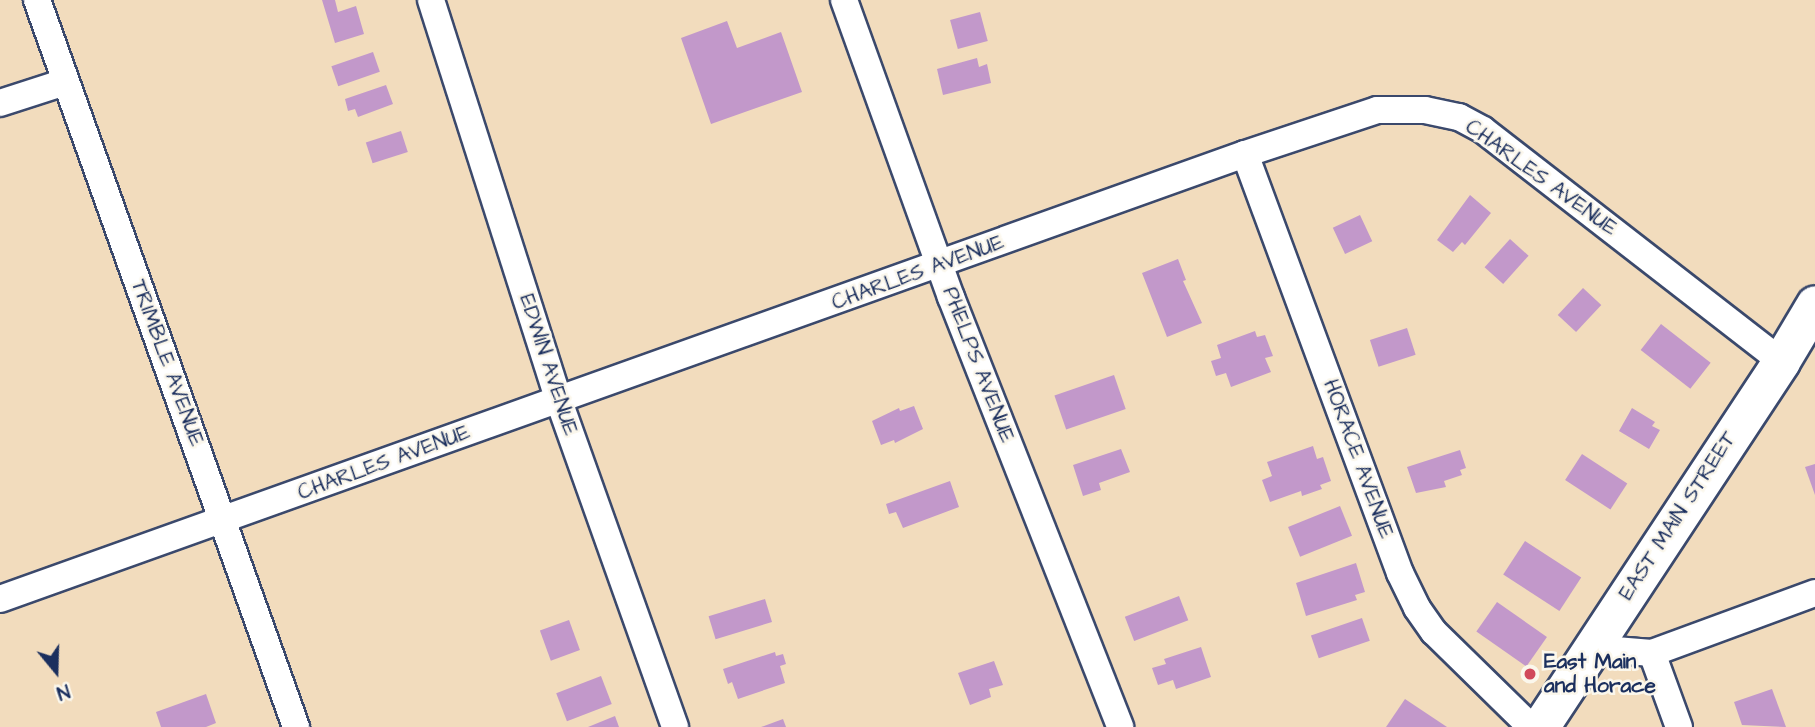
<!DOCTYPE html>
<style>
body{margin:0}
#map{position:relative;width:1815px;height:727px;overflow:hidden;background:#f2dcbd;font-family:"Architects Daughter",sans-serif}
div>[style]{position:absolute}
.building>*{inset:0;background:#c298ca;transform-origin:0 0}
.roads{filter:drop-shadow(2px 0 #3b496c) drop-shadow(-2px 0 #3b496c) drop-shadow(0 2px #3b496c) drop-shadow(0 -2px #3b496c)}
.street>*{height:26px;margin:-13px;padding:0 13px;transform-origin:13px;border-radius:13px;background:#fff}
.secondary>*{height:37px;margin:-18.5px;padding:0 18.5px;transform-origin:18.5px;border-radius:18.5px;background:#fff}
.dots>*{width:19px;height:19px;translate:-50% -50%;box-sizing:border-box;border:4px solid #fbf7ec;border-radius:50%}
span{translate:-50% -50%;white-space:nowrap;text-align:center;line-height:1.15;-webkit-text-stroke:5px #fbf7ec;paint-order:stroke}
.street-label{font-size:21px;color:#1b2f5e}
.poi-label{font-size:21px;color:#1b2f5e;font-weight:700}
.left{translate:0 -50%;text-align:left}
.north{position:absolute;left:21px;top:636px;width:70px;height:70px;-webkit-text-stroke:5px #fbf7ec;paint-order:stroke;rotate:161deg;font-size:19px;font-weight:700;line-height:28px;text-align:center;color:#1b2f5e}
.north::after{content:'';display:block;margin:auto;width:24px;height:32px;background:#1b2f5e;clip-path:polygon(50% 0,100% 100%,50% 72%,0 100%)}
</style>
<div id="map">
<div class="building">
<div style="clip-path:polygon(322px 0,335px 0,338px 12px,356px 6px,364px 34px,335px 43px)"></div>
<div style="left:980px;top:12px;width:30px;height:31px;rotate:75deg"></div>
<div style="clip-path:polygon(727px 21px,737px 48px,781px 32px,802px 92px,711px 124px,681px 38px)"></div>
<div style="left:373px;top:52px;width:21px;height:44px;rotate:71deg"></div>
<div style="clip-path:polygon(977px 58px,979px 67px,987px 64px,991px 83px,943px 95px,937px 69px)"></div>
<div style="clip-path:polygon(386px 85px,393px 104px,358px 117px,355px 109px,348px 111px,345px 99px)"></div>
<div style="left:401px;top:131px;width:22px;height:37px;rotate:72deg"></div>
<div style="clip-path:polygon(1470px 195px,1491px 213px,1465px 245px,1462px 242px,1453px 252px,1437px 240px)"></div>
<div style="left:1360px;top:215px;width:29px;height:30px;rotate:65deg"></div>
<div style="left:1510px;top:239px;width:25px;height:38px;rotate:42deg"></div>
<div style="clip-path:polygon(1178px 259px,1186px 280px,1183px 281px,1202px 323px,1167px 337px,1142px 273px)"></div>
<div style="left:1583px;top:288px;width:25px;height:37px;rotate:43deg"></div>
<div style="left:1661px;top:324px;width:63px;height:33px;rotate:38deg"></div>
<div style="left:1407px;top:328px;width:28px;height:39px;rotate:72deg"></div>
<div style="clip-path:polygon(1255px 331px,1257px 337px,1265px 335px,1273px 356px,1265px 358px,1271px 372px,1231px 387px,1226px 373px,1216px 376px,1211px 361px,1221px 358px,1217px 345px)"></div>
<div style="left:1114px;top:375px;width:36px;height:63px;rotate:71deg"></div>
<div style="clip-path:polygon(914px 406px,923px 429px,895px 443px,894px 440px,881px 445px,872px 421px,899px 408px,900px 411px)"></div>
<div style="clip-path:polygon(1632px 408px,1655px 422px,1652px 426px,1660px 430px,1649px 449px,1619px 431px)"></div>
<div style="clip-path:polygon(1313px 446px,1317px 459px,1323px 457px,1331px 481px,1320px 485px,1322px 489px,1302px 496px,1301px 491px,1270px 502px,1262px 480px,1272px 476px,1267px 462px)"></div>
<div style="clip-path:polygon(1121px 449px,1130px 472px,1099px 483px,1101px 490px,1083px 496px,1073px 465px)"></div>
<div style="clip-path:polygon(1460px 450px,1466px 468px,1460px 470px,1462px 475px,1444px 481px,1446px 487px,1416px 493px,1407px 467px)"></div>
<div style="left:1582px;top:454px;width:54px;height:31px;rotate:33deg"></div>
<div style="clip-path:polygon(1815px 464px,1815px 495px,1805px 467px)"></div>
<div style="clip-path:polygon(950px 481px,959px 507px,903px 528px,896px 512px,889px 514px,886px 504px)"></div>
<div style="left:1340px;top:506px;width:32px;height:56px;rotate:68deg"></div>
<div style="left:1525px;top:541px;width:67px;height:40px;rotate:33deg"></div>
<div style="clip-path:polygon(1356px 563px,1365px 592px,1355px 595px,1357px 600px,1306px 616px,1296px 583px)"></div>
<div style="left:1179px;top:596px;width:26px;height:58px;rotate:69deg"></div>
<div style="left:765px;top:599px;width:24px;height:59px;rotate:73deg"></div>
<div style="left:1497px;top:602px;width:61px;height:36px;rotate:35deg"></div>
<div style="left:1362px;top:618px;width:24px;height:54px;rotate:71deg"></div>
<div style="left:569px;top:620px;width:32px;height:31px;rotate:70deg"></div>
<div style="clip-path:polygon(1201px 647px,1211px 677px,1176px 689px,1173px 680px,1158px 685px,1152px 668px,1166px 664px,1164px 659px)"></div>
<div style="clip-path:polygon(775px 652px,776px 656px,783px 654px,786px 664px,780px 666px,785px 683px,738px 699px,732px 682px,728px 684px,723px 669px)"></div>
<div style="clip-path:polygon(994px 661px,1003px 685px,989px 689px,991px 697px,970px 705px,958px 673px)"></div>
<div style="left:601px;top:676px;width:30px;height:48px;rotate:69deg"></div>
<div style="clip-path:polygon(1772px 689px,1786px 727px,1742px 725px,1734px 702px)"></div>
<div style="clip-path:polygon(206px 694px,216px 723px,206px 727px,161px 727px,156px 712px)"></div>
<div style="clip-path:polygon(1405px 699px,1447px 727px,1386px 727px)"></div>
<div style="clip-path:polygon(615px 716px,619px 727px,588px 727px)"></div>
<div style="clip-path:polygon(783px 719px,786px 727px,761px 727px)"></div>
</div>
<div class="roads">
<div class="street">
<div style="left:37px;top:0;width:772px;rotate:70.39deg"></div>
<div style="left:431px;top:0;width:421px;rotate:72.3deg"></div>
<div style="left:559px;top:401px;width:346px;rotate:70.4deg"></div>
<div style="left:844px;top:0;width:316px;rotate:70.2deg"></div>
<div style="left:951px;top:297px;width:462px;rotate:68.5deg"></div>
<div style="left:0;top:103px;width:68px;rotate:-17.9deg"></div>
<div style="left:1245px;top:154px;width:447px;rotate:69.7deg"></div>
<div style="left:1400px;top:573px;width:39px;rotate:64deg"></div>
<div style="left:1417px;top:608px;width:29px;rotate:55deg"></div>
<div style="left:1434px;top:632px;width:136px;rotate:44.4deg"></div>
<div style="left:0;top:599px;width:1322px;rotate:-19.67deg"></div>
<div style="left:1245px;top:154px;width:139px;rotate:-18.4deg"></div>
<div style="left:1377px;top:110px;width:48px"></div>
<div style="left:1425px;top:110px;width:35px;rotate:12deg"></div>
<div style="left:1459px;top:117px;width:27px;rotate:28deg"></div>
<div style="left:1483px;top:130px;width:377px;rotate:37.8deg"></div>
<div style="left:1591px;top:648px;width:61px;rotate:4.7deg"></div>
<div style="left:1652px;top:653px;width:174px;rotate:-20.2deg"></div>
<div style="left:1652px;top:653px;width:79px;rotate:70deg"></div>
</div>
<div class="secondary">
<div style="left:1540px;top:727px;width:438px;rotate:-56.6deg"></div>
<div style="left:1781px;top:361px;width:66px;rotate:-59.2deg"></div>
</div>
</div>
<div class="dots">
<div style="left:1530px;top:674px;background:#d1495b"></div>
</div>
<div class="street-label">
<span style="left:1541px;top:178px;rotate:36deg">CHARLES AVENUE</span>
<span style="left:918px;top:273px;rotate:-20deg">CHARLES AVENUE</span>
<span style="left:167px;top:363px;rotate:70deg">TRIMBLE AVENUE</span>
<span style="left:548px;top:365px;rotate:72deg">EDWIN AVENUE</span>
<span style="left:978px;top:365px;rotate:69deg">PHELPS AVENUE</span>
<span style="left:1358px;top:459px;rotate:70deg">HORACE AVENUE</span>
<span style="left:384px;top:463px;rotate:-20deg">CHARLES AVENUE</span>
<span style="left:1678px;top:516px;rotate:-57deg">EAST MAIN STREET</span>
</div>
<div class="poi-label">
<span class="left" style="left:1544px;top:674px">East Main<br>and Horace</span>
</div>
<div class="north">N</div>
</div>
